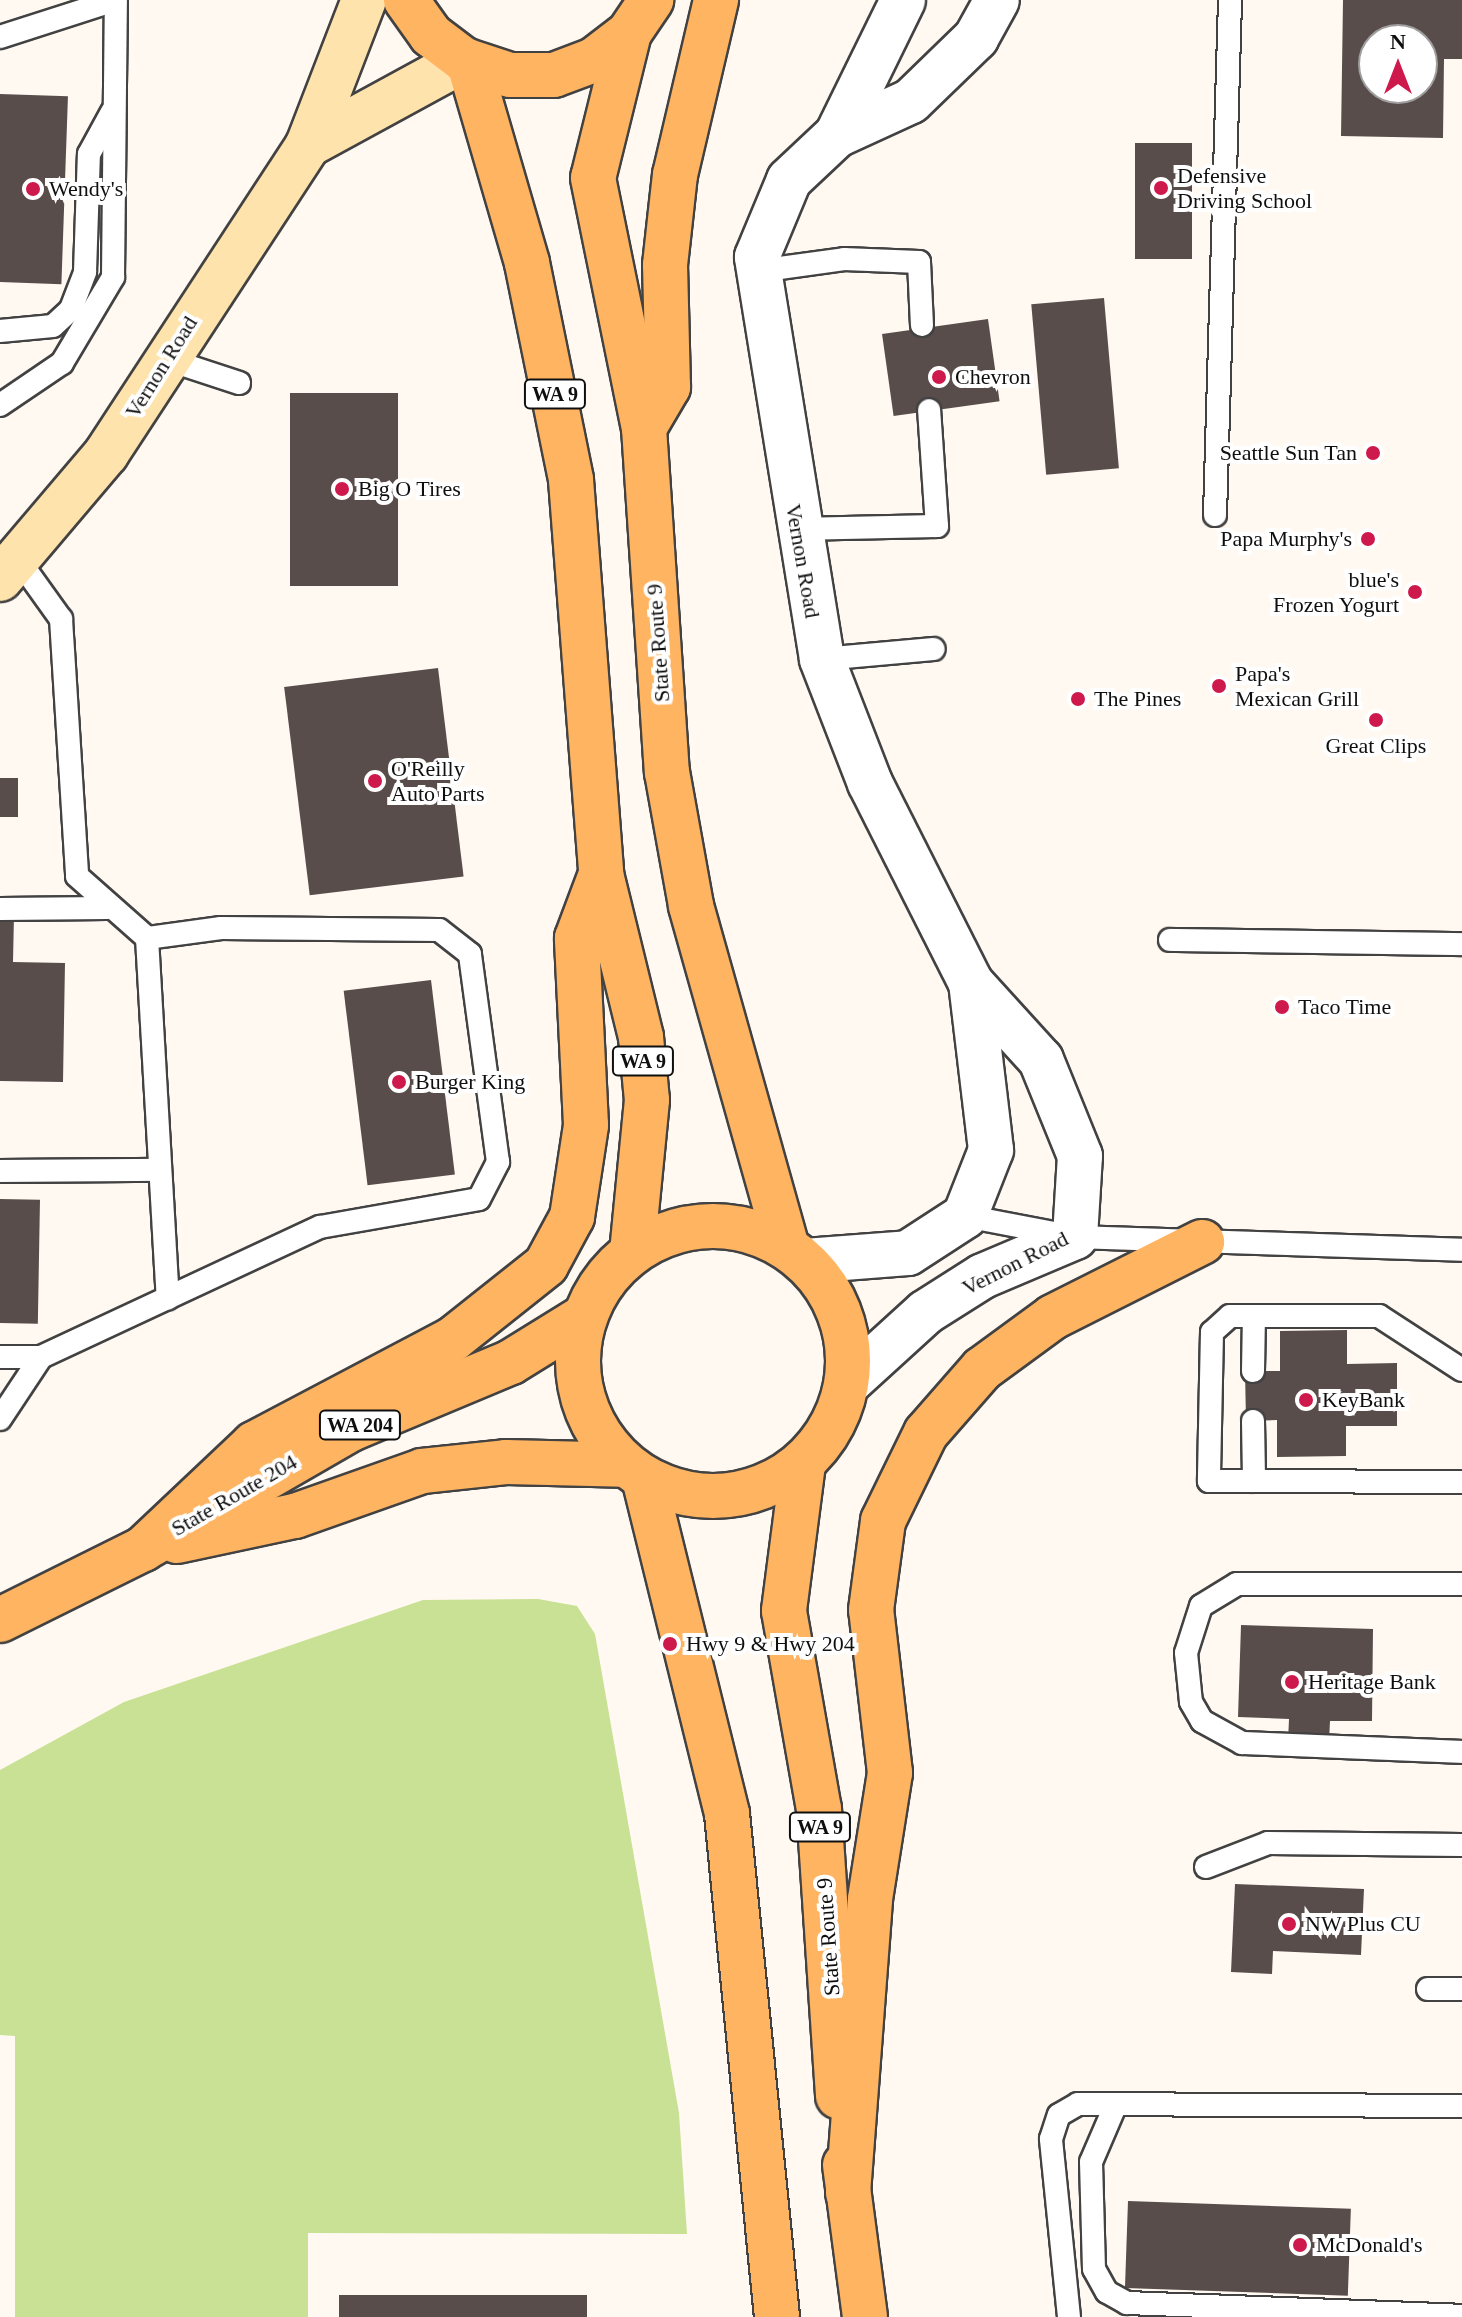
<!DOCTYPE html>
<style>
body{margin:0}
#map{position:relative;width:1462px;height:2317px;overflow:hidden;background:#fff9f2;font-family:Georgia,serif}
div>[style]{position:absolute}
.forest>*{inset:0;background:#c9e194}
.building>*{inset:0;background:#594d4b;transform-origin:0 0}
.roads{filter:drop-shadow(2px 0 #424242) drop-shadow(-2px 0 #424242) drop-shadow(0 2px #424242) drop-shadow(0 -2px #424242)}
.lane>*{height:22px;margin:-11px;padding:0 11px;transform-origin:11px;border-radius:11px;background:#fff}
.street>*{height:44px;margin:-22px;padding:0 22px;transform-origin:22px;border-radius:22px;background:#fff}
.secondary>*{height:44px;margin:-22px;padding:0 22px;transform-origin:22px;border-radius:22px;background:#ffe3ad}
.primary>*{height:44px;margin:-22px;padding:0 22px;transform-origin:22px;border-radius:22px;background:#ffb462}
.primary>.ring{margin:-22px;padding:0;box-sizing:content-box;background:none;border:44px solid #ffb462;border-radius:50%}
.dots>*{width:22px;height:22px;translate:-50% -50%;box-sizing:border-box;border:4px solid #fff;border-radius:50%}
span{translate:-50% -50%;white-space:nowrap;text-align:center;line-height:1.15;-webkit-text-stroke:8px #fff;paint-order:stroke}
.shield-label span{padding:2px 6px;background:#fff;border:2px solid;border-radius:6px;-webkit-text-stroke-width:0}
.shield-label{font-size:20px;color:#0f0f0f;font-weight:700}
.poi-label{font-size:22px;color:#0f0f0f}
.left{translate:0 -50%;text-align:left}
.right{translate:-100% -50%;text-align:right}
.street-label{font-size:22px;color:#0f0f0f}
.north{position:absolute;left:1358px;top:24px;width:80px;height:80px;box-sizing:border-box;background:#fff;border:2px solid #9f9f9f;border-radius:50%;rotate:0deg;font-size:22px;font-weight:700;line-height:32px;text-align:center;color:#0f0f0f}
.north::after{content:'';display:block;margin:auto;width:28px;height:36px;background:#ce194c;clip-path:polygon(50% 0,100% 100%,50% 72%,0 100%)}
</style>
<div id="map">
<div class="forest">
<div style="clip-path:polygon(538px 1599px,577px 1606px,595px 1634px,679px 2113px,687px 2234px,308px 2233px,308px 2317px,15px 2317px,15px 2036px,0 2035px,0 1770px,124px 1702px,423px 1600px)"></div>
</div>
<div class="building">
<div style="clip-path:polygon(evenodd,1343px 0,1462px 0,1462px 59px,1444px 59px,1443px 138px,1341px 136px,1343px 0,1374px 40px,1422px 40px,1422px 88px,1374px 88px,1374px 40px)"></div>
<div style="left:0;top:94px;width:68px;height:188px;rotate:2deg"></div>
<div style="left:1135px;top:143px;width:57px;height:116px"></div>
<div style="left:1104px;top:298px;width:171px;height:73px;rotate:85deg"></div>
<div style="left:988px;top:319px;width:83px;height:107px;rotate:82deg"></div>
<div style="left:290px;top:393px;width:108px;height:193px"></div>
<div style="left:438px;top:668px;width:210px;height:155px;rotate:83deg"></div>
<div style="left:0;top:778px;width:18px;height:39px"></div>
<div style="clip-path:polygon(0 915px,14px 915px,13px 962px,65px 963px,63px 1082px,0 1081px)"></div>
<div style="left:431px;top:980px;width:196px;height:88px;rotate:83deg"></div>
<div style="left:0;top:1199px;width:40px;height:124px;rotate:1deg"></div>
<div style="clip-path:polygon(1347px 1330px,1347px 1364px,1397px 1363px,1397px 1426px,1346px 1426px,1346px 1456px,1277px 1457px,1277px 1420px,1246px 1421px,1245px 1371px,1280px 1371px,1280px 1331px)"></div>
<div style="clip-path:polygon(1241px 1625px,1373px 1629px,1372px 1721px,1330px 1721px,1329px 1742px,1288px 1741px,1289px 1719px,1238px 1717px)"></div>
<div style="clip-path:polygon(1235px 1884px,1364px 1889px,1361px 1955px,1273px 1951px,1272px 1974px,1231px 1972px)"></div>
<div style="left:1128px;top:2201px;width:223px;height:87px;rotate:2deg"></div>
<div style="left:339px;top:2295px;width:248px;height:22px"></div>
</div>
<div class="roads">
<div class="lane">
<div style="left:0;top:37px;width:121px;rotate:-17.8deg"></div>
<div style="left:758px;top:271px;width:87px;rotate:-7.9deg"></div>
<div style="left:844px;top:259px;width:75px;rotate:2.3deg"></div>
<div style="left:919px;top:262px;width:63px;rotate:87.3deg"></div>
<div style="left:0;top:331px;width:53px;rotate:-5.4deg"></div>
<div style="left:53px;top:326px;width:25px;rotate:-43deg"></div>
<div style="left:71px;top:309px;width:40px;rotate:-69deg"></div>
<div style="left:85px;top:272px;width:118px;rotate:-88.1deg"></div>
<div style="left:89px;top:154px;width:48px;rotate:-61.3deg"></div>
<div style="left:166px;top:359px;width:77px;rotate:18.2deg"></div>
<div style="left:0;top:405px;width:75px;rotate:-34.1deg"></div>
<div style="left:62px;top:363px;width:100px;rotate:-59.3deg"></div>
<div style="left:113px;top:277px;width:277px;rotate:-89.4deg"></div>
<div style="left:1215px;top:515px;width:515px;rotate:-88.33deg"></div>
<div style="left:796px;top:529px;width:141px;rotate:-1.2deg"></div>
<div style="left:937px;top:526px;width:116px;rotate:-93.9deg"></div>
<div style="left:18px;top:559px;width:74px;rotate:54.4deg"></div>
<div style="left:61px;top:619px;width:257px;rotate:86.4deg"></div>
<div style="left:77px;top:876px;width:94px;rotate:41.5deg"></div>
<div style="left:147px;top:938px;width:361px;rotate:86.7deg"></div>
<div style="left:822px;top:659px;width:112px;rotate:-5.1deg"></div>
<div style="left:0;top:909px;width:107px;rotate:-0.5deg"></div>
<div style="left:1170px;top:940px;width:292px;rotate:0.8deg"></div>
<div style="left:0;top:1171px;width:158px;rotate:-0.4deg"></div>
<div style="left:965px;top:1216px;width:112px;rotate:10.8deg"></div>
<div style="left:1075px;top:1237px;width:387px;rotate:1.9deg"></div>
<div style="left:0;top:1357px;width:41px"></div>
<div style="left:41px;top:1357px;width:308px;rotate:-25deg"></div>
<div style="left:320px;top:1227px;width:161px;rotate:-10deg"></div>
<div style="left:479px;top:1199px;width:42px;rotate:-62.8deg"></div>
<div style="left:498px;top:1162px;width:210px;rotate:-97.7deg"></div>
<div style="left:470px;top:954px;width:39px;rotate:-142deg"></div>
<div style="left:439px;top:930px;width:218px;rotate:-179.5deg"></div>
<div style="left:221px;top:928px;width:75px;rotate:172.3deg"></div>
<div style="left:1462px;top:1370px;width:99px;rotate:-147deg"></div>
<div style="left:1379px;top:1316px;width:149px;rotate:180deg"></div>
<div style="left:1230px;top:1316px;width:24px;rotate:138deg"></div>
<div style="left:1212px;top:1332px;width:149px;rotate:91.2deg"></div>
<div style="left:1209px;top:1481px;width:253px;rotate:0.2deg"></div>
<div style="left:1253px;top:1371px;width:55px;rotate:-89deg"></div>
<div style="left:0;top:1419px;width:74px;rotate:-56.5deg"></div>
<div style="left:1253px;top:1421px;width:60px;rotate:89deg"></div>
<div style="left:1462px;top:1584px;width:225px;rotate:180deg"></div>
<div style="left:1237px;top:1584px;width:42px;rotate:148.6deg"></div>
<div style="left:1201px;top:1606px;width:49px;rotate:107.7deg"></div>
<div style="left:1186px;top:1653px;width:49px;rotate:84.2deg"></div>
<div style="left:1191px;top:1702px;width:22px;rotate:60deg"></div>
<div style="left:1202px;top:1721px;width:46px;rotate:28.8deg"></div>
<div style="left:1242px;top:1743px;width:220px;rotate:2.3deg"></div>
<div style="left:1206px;top:1867px;width:66px;rotate:-21.2deg"></div>
<div style="left:1268px;top:1843px;width:194px;rotate:0.6deg"></div>
<div style="left:1428px;top:1989px;width:34px"></div>
<div style="left:1116px;top:2104px;width:63px;rotate:113.3deg"></div>
<div style="left:1091px;top:2162px;width:107px;rotate:88.4deg"></div>
<div style="left:1094px;top:2269px;width:26px;rotate:61deg"></div>
<div style="left:1107px;top:2292px;width:23px;rotate:29deg"></div>
<div style="left:1127px;top:2303px;width:335px;rotate:2.2deg"></div>
<div style="left:1069px;top:2317px;width:179px;rotate:-95.8deg"></div>
<div style="left:1051px;top:2139px;width:25px;rotate:-72deg"></div>
<div style="left:1059px;top:2115px;width:22px;rotate:-30deg"></div>
<div style="left:1078px;top:2104px;width:384px;rotate:0.3deg"></div>
</div>
<div class="street">
<div style="left:837px;top:135px;width:150px;rotate:-63.9deg"></div>
<div style="left:805px;top:1261px;width:103px;rotate:-4.4deg"></div>
<div style="left:908px;top:1253px;width:68px;rotate:-33deg"></div>
<div style="left:965px;top:1216px;width:71px;rotate:-68.5deg"></div>
<div style="left:991px;top:1150px;width:168px;rotate:-96.8deg"></div>
<div style="left:848px;top:1383px;width:105px;rotate:-42.3deg"></div>
<div style="left:926px;top:1312px;width:67px;rotate:-32.3deg"></div>
<div style="left:983px;top:1276px;width:100px;rotate:-23deg"></div>
<div style="left:1075px;top:1237px;width:81px;rotate:-86.5deg"></div>
<div style="left:1080px;top:1156px;width:104px;rotate:-112.1deg"></div>
<div style="left:1041px;top:1060px;width:104px;rotate:-132.3deg"></div>
<div style="left:971px;top:983px;width:224px;rotate:-116.8deg"></div>
<div style="left:870px;top:783px;width:133px;rotate:-111.2deg"></div>
<div style="left:822px;top:659px;width:407px;rotate:-99.2deg"></div>
<div style="left:757px;top:257px;width:83px;rotate:-67.4deg"></div>
<div style="left:789px;top:180px;width:66px;rotate:-43.2deg"></div>
<div style="left:837px;top:135px;width:81px;rotate:-24.7deg"></div>
<div style="left:911px;top:101px;width:91px;rotate:-44.1deg"></div>
<div style="left:976px;top:38px;width:43px;rotate:-61.1deg"></div>
</div>
<div class="secondary">
<div style="left:308px;top:145px;width:178px;rotate:-28.6deg"></div>
<div style="left:0;top:579px;width:164px;rotate:-49.7deg"></div>
<div style="left:106px;top:454px;width:369px;rotate:-56.8deg"></div>
<div style="left:308px;top:145px;width:155px;rotate:-68.9deg"></div>
</div>
<div class="primary">
<div style="left:406px;top:0;width:43px;rotate:54.5deg"></div>
<div style="left:431px;top:35px;width:41px;rotate:37.1deg"></div>
<div style="left:464px;top:60px;width:48px;rotate:18.1deg"></div>
<div style="left:510px;top:75px;width:44px"></div>
<div style="left:554px;top:75px;width:43px;rotate:-20.6deg"></div>
<div style="left:594px;top:60px;width:44px;rotate:-37.6deg"></div>
<div style="left:629px;top:33px;width:40px;rotate:-56deg"></div>
<div style="left:629px;top:33px;width:149px;rotate:103.9deg"></div>
<div style="left:593px;top:178px;width:255px;rotate:78.5deg"></div>
<div style="left:644px;top:428px;width:345px;rotate:86.2deg"></div>
<div style="left:667px;top:772px;width:136px;rotate:79.8deg"></div>
<div style="left:691px;top:906px;width:355px;rotate:74.3deg"></div>
<div style="left:469px;top:63px;width:208px;rotate:73.8deg"></div>
<div style="left:527px;top:263px;width:221px;rotate:78.5deg"></div>
<div style="left:571px;top:480px;width:395px;rotate:85.6deg"></div>
<div style="left:601px;top:874px;width:168px;rotate:76.2deg"></div>
<div style="left:641px;top:1037px;width:63px;rotate:84.6deg"></div>
<div style="left:647px;top:1100px;width:153px;rotate:95.6deg"></div>
<div style="left:644px;top:428px;width:48px;rotate:-59.7deg"></div>
<div style="left:668px;top:387px;width:122px;rotate:-91.4deg"></div>
<div style="left:665px;top:265px;width:91px;rotate:-83.7deg"></div>
<div style="left:675px;top:175px;width:180px;rotate:-76.8deg"></div>
<div class="ring" style="left:578px;top:1226px;width:226px;height:226px"></div>
<div style="left:803px;top:1464px;width:148px;rotate:97.4deg"></div>
<div style="left:784px;top:1611px;width:201px;rotate:80deg"></div>
<div style="left:819px;top:1809px;width:288px;rotate:86.2deg"></div>
<div style="left:644px;top:1478px;width:346px;rotate:76.1deg"></div>
<div style="left:727px;top:1814px;width:505px;rotate:84.32deg"></div>
<div style="left:177px;top:1541px;width:121px;rotate:-12deg"></div>
<div style="left:295px;top:1516px;width:135px;rotate:-19.5deg"></div>
<div style="left:422px;top:1471px;width:84px;rotate:-6.1deg"></div>
<div style="left:506px;top:1462px;width:119px;rotate:1.4deg"></div>
<div style="left:143px;top:1549px;width:153px;rotate:-43.4deg"></div>
<div style="left:254px;top:1444px;width:225px;rotate:-27.8deg"></div>
<div style="left:453px;top:1339px;width:119px;rotate:-38.5deg"></div>
<div style="left:546px;top:1265px;width:55px;rotate:-61.6deg"></div>
<div style="left:572px;top:1217px;width:93px;rotate:-81.3deg"></div>
<div style="left:586px;top:1125px;width:187px;rotate:-92.8deg"></div>
<div style="left:577px;top:938px;width:68px;rotate:-69.4deg"></div>
<div style="left:0;top:1620px;width:160px;rotate:-26.4deg"></div>
<div style="left:143px;top:1549px;width:240px;rotate:-30deg"></div>
<div style="left:351px;top:1429px;width:173px;rotate:-22.7deg"></div>
<div style="left:511px;top:1362px;width:86px;rotate:-31.7deg"></div>
<div style="left:845px;top:2165px;width:153px;rotate:82.5deg"></div>
<div style="left:848px;top:2193px;width:295px;rotate:-85.7deg"></div>
<div style="left:870px;top:1899px;width:128px;rotate:-81deg"></div>
<div style="left:890px;top:1773px;width:164px;rotate:-96.6deg"></div>
<div style="left:871px;top:1610px;width:90px;rotate:-82.3deg"></div>
<div style="left:883px;top:1521px;width:98px;rotate:-64deg"></div>
<div style="left:926px;top:1433px;width:85px;rotate:-48.8deg"></div>
<div style="left:982px;top:1369px;width:88px;rotate:-36.2deg"></div>
<div style="left:1053px;top:1317px;width:167px;rotate:-26.7deg"></div>
</div>
</div>
<div class="dots">
<div style="left:1161px;top:188px;background:#ce194c"></div>
<div style="left:33px;top:189px;background:#ce194c"></div>
<div style="left:939px;top:377px;background:#ce194c"></div>
<div style="left:1373px;top:453px;background:#ce194c"></div>
<div style="left:342px;top:489px;background:#ce194c"></div>
<div style="left:1368px;top:539px;background:#ce194c"></div>
<div style="left:1415px;top:592px;background:#ce194c"></div>
<div style="left:1219px;top:686px;background:#ce194c"></div>
<div style="left:1078px;top:699px;background:#ce194c"></div>
<div style="left:1376px;top:720px;background:#ce194c"></div>
<div style="left:375px;top:781px;background:#ce194c"></div>
<div style="left:1282px;top:1007px;background:#ce194c"></div>
<div style="left:399px;top:1082px;background:#ce194c"></div>
<div style="left:1306px;top:1400px;background:#ce194c"></div>
<div style="left:670px;top:1644px;background:#ce194c"></div>
<div style="left:1292px;top:1682px;background:#ce194c"></div>
<div style="left:1289px;top:1924px;background:#ce194c"></div>
<div style="left:1300px;top:2245px;background:#ce194c"></div>
</div>
<div class="shield-label">
<span style="left:555px;top:394px">WA 9</span>
<span style="left:643px;top:1061px">WA 9</span>
<span style="left:360px;top:1425px">WA 204</span>
<span style="left:820px;top:1827px">WA 9</span>
</div>
<div class="poi-label">
<span class="left" style="left:1177px;top:188px">Defensive<br>Driving School</span>
<span class="left" style="left:49px;top:189px">Wendy's</span>
<span class="left" style="left:955px;top:377px">Chevron</span>
<span class="right" style="left:1357px;top:453px">Seattle Sun Tan</span>
<span class="left" style="left:358px;top:489px">Big O Tires</span>
<span class="right" style="left:1352px;top:539px">Papa Murphy's</span>
<span class="right" style="left:1399px;top:592px">blue's<br>Frozen Yogurt</span>
<span class="left" style="left:1235px;top:686px">Papa's<br>Mexican Grill</span>
<span class="left" style="left:1094px;top:699px">The Pines</span>
<span style="left:1376px;top:746px">Great Clips</span>
<span class="left" style="left:391px;top:781px">O'Reilly<br>Auto Parts</span>
<span class="left" style="left:1298px;top:1007px">Taco Time</span>
<span class="left" style="left:415px;top:1082px">Burger King</span>
<span class="left" style="left:1322px;top:1400px">KeyBank</span>
<span class="left" style="left:686px;top:1644px">Hwy 9 &amp; Hwy 204</span>
<span class="left" style="left:1308px;top:1682px">Heritage Bank</span>
<span class="left" style="left:1305px;top:1924px">NW Plus CU</span>
<span class="left" style="left:1316px;top:2245px">McDonald's</span>
</div>
<div class="street-label">
<span style="left:161px;top:367px;rotate:-58deg">Vernon Road</span>
<span style="left:803px;top:561px;rotate:80deg">Vernon Road</span>
<span style="left:658px;top:643px;rotate:-94deg">State Route 9</span>
<span style="left:1015px;top:1263px;rotate:-27deg">Vernon Road</span>
<span style="left:234px;top:1495px;rotate:-30deg">State Route 204</span>
<span style="left:828px;top:1937px;rotate:-94deg">State Route 9</span>
</div>
<div class="north">N</div>
</div>
